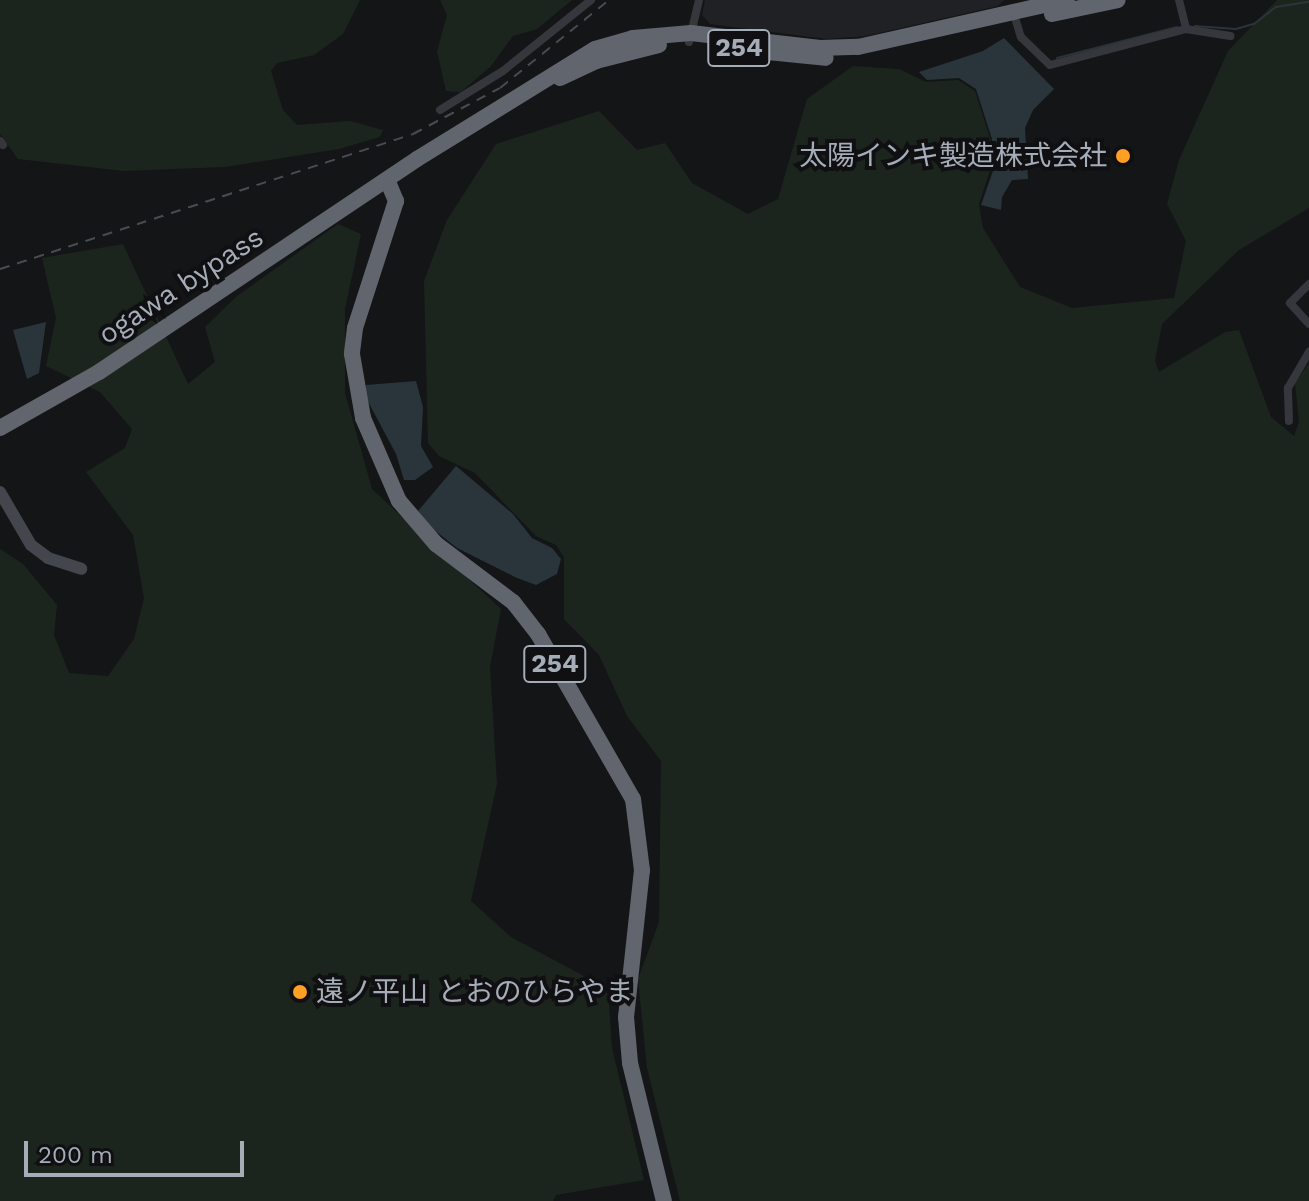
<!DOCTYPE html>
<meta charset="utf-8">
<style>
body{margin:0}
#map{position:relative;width:1309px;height:1201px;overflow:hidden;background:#141517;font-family:"Work Sans","Noto Sans JP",sans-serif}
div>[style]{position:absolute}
.built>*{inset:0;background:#202124}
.green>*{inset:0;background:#1c251d}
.water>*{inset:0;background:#2a353b}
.stream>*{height:2px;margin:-1px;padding:0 1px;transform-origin:1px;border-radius:1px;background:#2a353b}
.street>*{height:8px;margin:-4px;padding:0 4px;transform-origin:4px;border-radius:4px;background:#35373c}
.secondary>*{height:12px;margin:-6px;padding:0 6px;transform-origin:6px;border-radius:6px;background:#43464c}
.highway>*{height:16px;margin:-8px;padding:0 8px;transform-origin:8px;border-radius:8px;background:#61656d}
.rail>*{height:2px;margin-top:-1px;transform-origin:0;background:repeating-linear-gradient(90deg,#484b51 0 10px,transparent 0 18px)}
.dots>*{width:22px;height:22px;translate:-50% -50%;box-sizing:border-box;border:4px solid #101012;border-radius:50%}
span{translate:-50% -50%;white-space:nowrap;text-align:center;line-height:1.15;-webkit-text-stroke:8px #101012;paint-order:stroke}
.shield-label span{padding:2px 6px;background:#101012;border:2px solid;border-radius:6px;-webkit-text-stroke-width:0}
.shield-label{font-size:26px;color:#a5adb8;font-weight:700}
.poi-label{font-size:28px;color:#a5adb8}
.right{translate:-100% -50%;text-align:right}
.left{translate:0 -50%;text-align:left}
.street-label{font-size:28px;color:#a5adb8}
.scale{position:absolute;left:24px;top:1141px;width:220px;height:36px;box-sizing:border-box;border:4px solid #a5adb8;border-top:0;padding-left:10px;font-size:24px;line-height:28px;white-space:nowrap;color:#a5adb8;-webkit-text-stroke:6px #101012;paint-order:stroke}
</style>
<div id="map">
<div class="built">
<div style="clip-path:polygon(705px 0,1004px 0,998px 6px,866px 36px,827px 39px,710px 24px,702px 15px)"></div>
</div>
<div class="green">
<div style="clip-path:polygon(0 0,360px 0,343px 34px,314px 55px,277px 63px,271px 71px,283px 110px,297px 125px,350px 121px,383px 130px,380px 137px,339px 149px,225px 167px,124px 171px,18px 159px,0 134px)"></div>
<div style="clip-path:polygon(440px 0,572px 0,537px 29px,513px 36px,491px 66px,461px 92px,446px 91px,437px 51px,447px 15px)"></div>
<div style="clip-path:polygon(1277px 0,1309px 0,1309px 208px,1239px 250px,1162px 324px,1155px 361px,1159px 372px,1225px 332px,1239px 330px,1271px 417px,1294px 436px,1299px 422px,1295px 383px,1309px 363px,1309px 1201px,680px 1201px,647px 1068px,638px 979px,659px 922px,661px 761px,627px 716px,599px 655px,564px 619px,564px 557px,556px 545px,536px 536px,475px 473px,439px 456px,428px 443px,424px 281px,447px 220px,496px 144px,599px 111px,637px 150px,665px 143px,692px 183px,748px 214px,778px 199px,807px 99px,853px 66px,899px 69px,926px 82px,958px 80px,975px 91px,991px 141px,990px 170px,979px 204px,983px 228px,1020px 287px,1072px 308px,1174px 298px,1186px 241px,1167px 204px,1179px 160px,1228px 51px)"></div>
<div style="clip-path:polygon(338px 224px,361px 234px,345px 309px,345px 393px,372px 489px,501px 609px,490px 667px,497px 784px,471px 901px,511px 937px,608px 989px,612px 1048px,644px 1180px,556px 1195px,553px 1201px,0 1201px,0 549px,23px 564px,57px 605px,54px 635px,69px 673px,108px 676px,134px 639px,144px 598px,133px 535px,86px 472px,125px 448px,132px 429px,100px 392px,46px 366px,56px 318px,42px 258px,123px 244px,188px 384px,215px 362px,205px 327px,237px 296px)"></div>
</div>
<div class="water">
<div style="clip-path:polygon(1004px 38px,1054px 89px,1033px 110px,1025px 128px,1028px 179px,1012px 180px,1002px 197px,1001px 210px,981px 205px,993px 171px,992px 139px,976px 89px,959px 78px,927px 80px,919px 72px,983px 51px)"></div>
<div style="clip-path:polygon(46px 322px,39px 373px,27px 379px,13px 330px)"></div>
<div style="clip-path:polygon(416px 381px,423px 407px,421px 446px,433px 467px,415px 480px,404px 480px,396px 454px,364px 394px,366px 385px)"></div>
<div style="clip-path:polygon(456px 466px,513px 514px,532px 538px,552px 548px,561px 559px,557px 574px,536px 585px,517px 578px,457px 548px,433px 529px,418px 511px)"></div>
</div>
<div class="stream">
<div style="left:1195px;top:26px;width:41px;rotate:4.2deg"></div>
<div style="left:1236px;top:29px;width:19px;rotate:-16deg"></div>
<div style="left:1254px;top:24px;width:28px;rotate:-38deg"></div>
<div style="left:1276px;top:7px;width:33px;rotate:-9deg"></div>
<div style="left:1057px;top:58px;width:124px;rotate:-14.5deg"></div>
</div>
<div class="street">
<div style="left:1179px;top:0;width:30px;rotate:76deg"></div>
<div style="left:1016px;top:21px;width:17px;rotate:73deg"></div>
<div style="left:1021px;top:37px;width:40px;rotate:44deg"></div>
<div style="left:1050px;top:65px;width:141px;rotate:-14.8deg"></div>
<div style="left:1186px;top:29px;width:45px;rotate:9deg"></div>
<div style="left:689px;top:42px;width:43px;rotate:-76.6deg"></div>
<div style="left:440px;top:110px;width:74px;rotate:-31.8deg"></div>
<div style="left:503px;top:71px;width:113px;rotate:-38.9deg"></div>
<div style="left:0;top:141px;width:5px;rotate:53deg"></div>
<div style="left:1309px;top:284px;width:27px;rotate:135deg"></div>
<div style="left:1290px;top:303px;width:28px;rotate:48deg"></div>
<div style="left:1289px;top:421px;width:33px;rotate:-92deg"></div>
<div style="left:1288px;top:388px;width:42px;rotate:-59.7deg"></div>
</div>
<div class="secondary">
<div style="left:0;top:492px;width:61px;rotate:59.7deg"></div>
<div style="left:31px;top:545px;width:21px;rotate:37deg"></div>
<div style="left:48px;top:558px;width:35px;rotate:18deg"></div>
</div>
<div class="highway">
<div style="left:1052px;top:14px;width:67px;rotate:-12deg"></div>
<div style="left:749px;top:50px;width:77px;rotate:5.9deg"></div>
<div style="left:560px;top:78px;width:40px;rotate:-25deg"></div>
<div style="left:596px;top:61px;width:65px;rotate:-14.3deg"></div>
<div style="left:388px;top:182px;width:21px;rotate:67deg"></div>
<div style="left:396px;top:201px;width:133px;rotate:107.9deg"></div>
<div style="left:355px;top:328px;width:26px;rotate:97deg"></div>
<div style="left:352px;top:354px;width:65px;rotate:80.2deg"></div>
<div style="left:363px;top:418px;width:90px;rotate:66.6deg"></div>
<div style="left:399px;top:501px;width:57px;rotate:49.3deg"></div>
<div style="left:436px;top:544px;width:96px;rotate:37deg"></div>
<div style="left:513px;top:602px;width:41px;rotate:52deg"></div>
<div style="left:538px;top:634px;width:190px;rotate:60.1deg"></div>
<div style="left:633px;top:799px;width:72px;rotate:82.8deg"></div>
<div style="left:642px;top:870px;width:148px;rotate:96.2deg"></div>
<div style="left:626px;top:1017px;width:46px;rotate:85deg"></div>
<div style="left:630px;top:1063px;width:142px;rotate:76.2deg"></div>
<div style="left:0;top:428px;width:114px;rotate:-29.5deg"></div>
<div style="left:99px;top:372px;width:383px;rotate:-33.8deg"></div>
<div style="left:417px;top:159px;width:209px;rotate:-31.7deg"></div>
<div style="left:595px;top:49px;width:40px;rotate:-16deg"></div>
<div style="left:633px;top:38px;width:58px;rotate:-4.9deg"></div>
<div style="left:691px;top:33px;width:130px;rotate:6.6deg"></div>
<div style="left:820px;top:48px;width:38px;rotate:-2deg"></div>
<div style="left:858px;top:47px;width:214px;rotate:-12.7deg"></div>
</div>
<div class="rail">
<div style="left:0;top:269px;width:435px;rotate:-18.1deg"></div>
<div style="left:413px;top:134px;width:98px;rotate:-27.9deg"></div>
<div style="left:500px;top:88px;width:140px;rotate:-38.9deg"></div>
</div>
<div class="dots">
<div style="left:1123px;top:156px;background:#ff9f24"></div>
<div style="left:300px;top:992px;background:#ff9f24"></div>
</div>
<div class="shield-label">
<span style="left:739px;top:48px">254</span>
<span style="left:555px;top:664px">254</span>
</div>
<div class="poi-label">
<span class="right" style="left:1107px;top:156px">太陽インキ製造株式会社</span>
<span class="left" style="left:316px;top:992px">遠ノ平山 とおのひらやま</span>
</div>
<div class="street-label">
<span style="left:181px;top:286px;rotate:-33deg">ogawa bypass</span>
</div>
<div class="scale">200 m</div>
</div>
